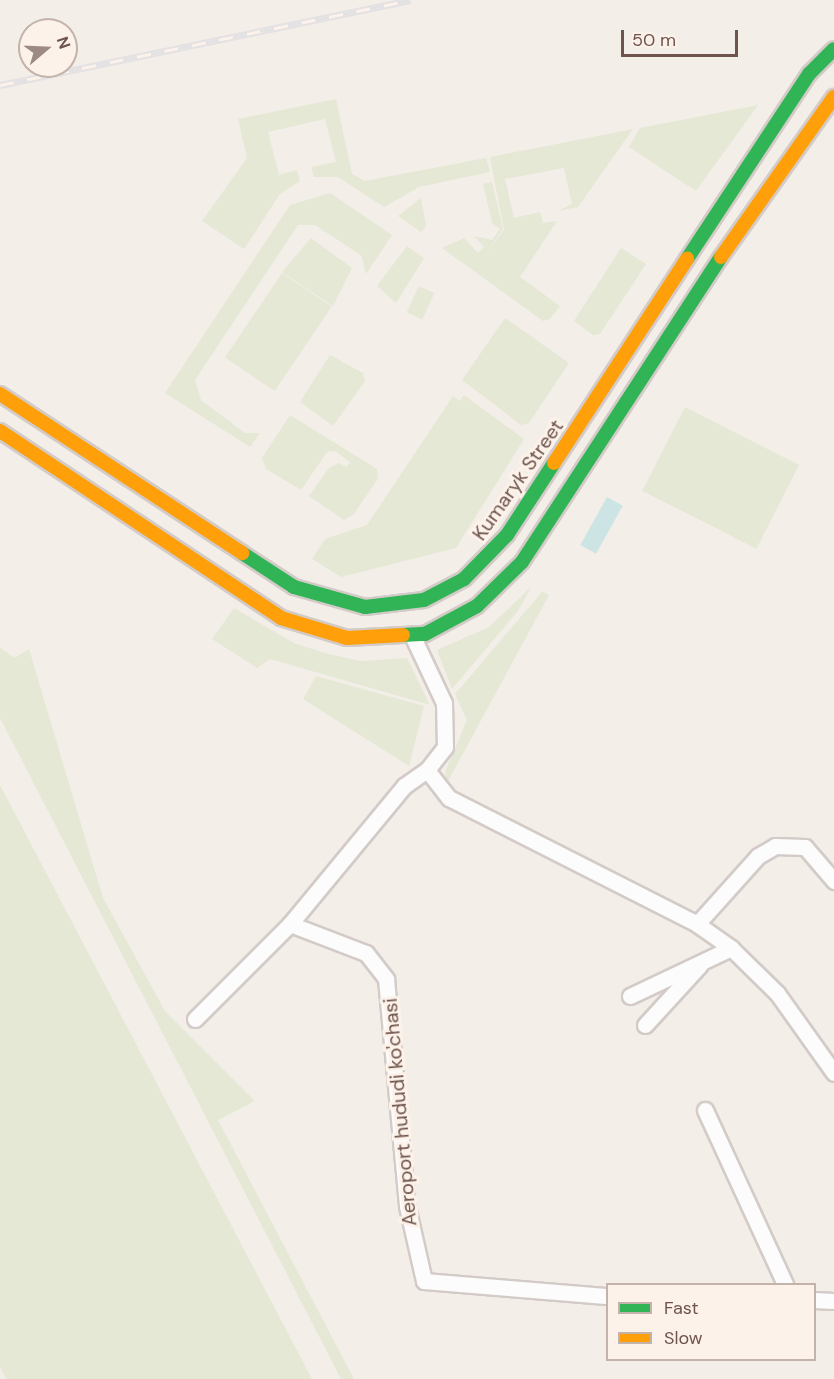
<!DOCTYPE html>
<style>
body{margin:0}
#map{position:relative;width:834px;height:1379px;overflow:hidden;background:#f4eee9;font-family:"DM Sans",sans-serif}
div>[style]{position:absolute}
.green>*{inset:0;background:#e4e8d5;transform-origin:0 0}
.water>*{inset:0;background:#cce4e3;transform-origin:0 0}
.roads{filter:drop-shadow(2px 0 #d3cbc7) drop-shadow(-2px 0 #d3cbc7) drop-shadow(0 2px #d3cbc7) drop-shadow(0 -2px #d3cbc7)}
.street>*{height:15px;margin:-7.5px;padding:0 7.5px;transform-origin:7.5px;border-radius:7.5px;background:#fdfcfc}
.fast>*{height:14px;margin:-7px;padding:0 7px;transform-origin:7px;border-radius:7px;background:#30b455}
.slow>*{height:14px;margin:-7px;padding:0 7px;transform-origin:7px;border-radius:7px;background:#ff9f0a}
.rail>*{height:7px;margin-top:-3.5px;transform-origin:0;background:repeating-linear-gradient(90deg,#fcf2e9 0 14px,#e3e1e3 0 28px);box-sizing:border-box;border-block:2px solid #e3e1e3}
span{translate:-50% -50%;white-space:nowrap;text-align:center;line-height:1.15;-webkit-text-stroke:6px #fcf2e9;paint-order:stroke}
.street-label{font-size:20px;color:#6e544d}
.legend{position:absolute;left:606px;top:1283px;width:210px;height:78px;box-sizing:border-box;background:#fcf2e9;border:2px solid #c3b3ab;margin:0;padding:8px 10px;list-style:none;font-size:18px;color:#6e544d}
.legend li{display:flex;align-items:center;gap:12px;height:30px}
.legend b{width:30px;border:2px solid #c3b3ab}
.north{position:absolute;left:18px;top:18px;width:60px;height:60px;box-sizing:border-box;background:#fcf2e9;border:2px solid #c3b3ab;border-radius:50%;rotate:71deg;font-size:16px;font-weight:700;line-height:24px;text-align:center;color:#6e544d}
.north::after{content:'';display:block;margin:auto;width:21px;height:27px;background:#9d8a84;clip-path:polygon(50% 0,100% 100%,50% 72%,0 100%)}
.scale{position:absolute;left:621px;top:30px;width:117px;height:27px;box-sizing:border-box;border:3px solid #6e544d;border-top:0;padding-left:8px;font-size:18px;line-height:21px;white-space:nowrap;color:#6e544d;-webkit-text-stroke:4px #fcf2e9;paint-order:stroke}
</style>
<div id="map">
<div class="green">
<div style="clip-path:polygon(336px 99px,352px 174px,365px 181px,486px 158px,490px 172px,419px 187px,384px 207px,338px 177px,314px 177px,311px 167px,336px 162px,325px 119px,268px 132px,279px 175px,297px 170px,300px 181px,280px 194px,244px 249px,202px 221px,247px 158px,238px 119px)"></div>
<div style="clip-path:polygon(758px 105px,696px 191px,629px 147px,640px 128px)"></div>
<div style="clip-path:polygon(633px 129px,578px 207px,558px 211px,572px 204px,564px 168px,505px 179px,514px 218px,540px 212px,543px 223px,557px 221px,520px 277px,560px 306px,550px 319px,543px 321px,442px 248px,464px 238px,478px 253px,484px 247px,474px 236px,492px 240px,500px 229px,492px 223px,483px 184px,492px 182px,503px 229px,486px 253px,504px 230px,490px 157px)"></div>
<div style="clip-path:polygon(330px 193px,392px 235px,366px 274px,362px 256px,315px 225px,298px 225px,195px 380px,201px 400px,245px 433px,260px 433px,250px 447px,165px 393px,290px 205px)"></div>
<div style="clip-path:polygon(421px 198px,426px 226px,421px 232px,398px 216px)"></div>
<div style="clip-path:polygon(311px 238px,352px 268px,333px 306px,282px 272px)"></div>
<div style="clip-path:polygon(407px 246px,424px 258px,396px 303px,377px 286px)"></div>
<div style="clip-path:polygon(621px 248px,646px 264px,600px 334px,593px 335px,574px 321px)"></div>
<div style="left:282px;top:273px;width:60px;height:102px;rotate:34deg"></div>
<div style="left:419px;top:286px;width:17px;height:29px;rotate:25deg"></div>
<div style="clip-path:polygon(505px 318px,569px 363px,529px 423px,521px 425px,462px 380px)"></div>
<div style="clip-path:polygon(330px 355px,363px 373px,365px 381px,333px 426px,300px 402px)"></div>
<div style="clip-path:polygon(464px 395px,524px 439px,456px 548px,341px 577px,312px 559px,325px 539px,367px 525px,453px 396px,460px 401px)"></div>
<div style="left:685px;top:407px;width:128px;height:94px;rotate:27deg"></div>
<div style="clip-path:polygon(290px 415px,377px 469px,378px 479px,353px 515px,344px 520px,309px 496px,329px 468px,339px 463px,347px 467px,350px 462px,335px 451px,327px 452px,301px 490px,266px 469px,262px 458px)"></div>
<div style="clip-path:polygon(532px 586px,518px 611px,452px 689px,437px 650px,489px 627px)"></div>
<div style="clip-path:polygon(542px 592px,549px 595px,447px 783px,445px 772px,467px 720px,455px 694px)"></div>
<div style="clip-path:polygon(234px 608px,294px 643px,328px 654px,361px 661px,407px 658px,430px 705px,270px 659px,257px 668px,212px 639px)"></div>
<div style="clip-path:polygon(0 647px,14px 658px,29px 649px,103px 898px,165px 1011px,255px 1101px,218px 1120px,354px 1379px,341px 1379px,0 718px)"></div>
<div style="clip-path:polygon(316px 676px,424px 706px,409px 766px,303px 699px)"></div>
<div style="clip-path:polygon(0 785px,197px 1160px,312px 1379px,6px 1379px,0 1367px)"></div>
</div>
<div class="water">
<div style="left:607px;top:497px;width:18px;height:55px;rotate:29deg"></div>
</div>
<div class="roads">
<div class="street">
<div style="left:427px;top:770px;width:36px;rotate:52deg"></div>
<div style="left:449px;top:798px;width:278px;rotate:26.9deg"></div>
<div style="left:697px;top:924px;width:42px;rotate:35.2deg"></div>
<div style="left:731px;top:948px;width:64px;rotate:44.4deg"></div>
<div style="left:777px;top:993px;width:98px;rotate:54.5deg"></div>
<div style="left:290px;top:924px;width:81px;rotate:20.9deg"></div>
<div style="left:366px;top:953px;width:33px;rotate:52deg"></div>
<div style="left:386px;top:979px;width:228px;rotate:84.7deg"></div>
<div style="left:407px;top:1206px;width:77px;rotate:77.2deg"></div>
<div style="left:424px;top:1281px;width:185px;rotate:4.7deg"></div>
<div style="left:697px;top:924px;width:91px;rotate:-48.1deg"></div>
<div style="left:758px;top:856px;width:20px;rotate:-30deg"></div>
<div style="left:775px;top:846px;width:30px;rotate:2deg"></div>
<div style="left:805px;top:847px;width:45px;rotate:49.5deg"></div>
<div style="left:630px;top:996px;width:112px;rotate:-25.4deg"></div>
<div style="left:195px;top:1019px;width:134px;rotate:-45deg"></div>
<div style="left:290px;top:924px;width:179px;rotate:-50.4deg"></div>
<div style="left:404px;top:786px;width:28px;rotate:-35deg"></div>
<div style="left:427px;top:770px;width:29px;rotate:-52deg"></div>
<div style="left:445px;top:747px;width:44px;rotate:-91.3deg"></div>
<div style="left:444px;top:703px;width:73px;rotate:-115.2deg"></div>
<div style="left:645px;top:1025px;width:81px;rotate:-47.5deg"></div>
<div style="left:705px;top:1110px;width:192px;rotate:65.3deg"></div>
<div style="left:814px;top:1300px;width:20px;rotate:3deg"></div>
</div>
<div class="fast">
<div style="left:687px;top:259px;width:222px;rotate:-56.6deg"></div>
<div style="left:809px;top:74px;width:35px;rotate:-45deg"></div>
<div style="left:242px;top:553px;width:62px;rotate:33.2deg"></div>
<div style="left:294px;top:587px;width:74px;rotate:15.7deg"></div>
<div style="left:365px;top:607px;width:59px;rotate:-6.8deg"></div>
<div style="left:424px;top:600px;width:45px;rotate:-27.7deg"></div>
<div style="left:464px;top:579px;width:62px;rotate:-45.7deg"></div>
<div style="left:507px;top:535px;width:86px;rotate:-56.9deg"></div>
<div style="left:403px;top:635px;width:22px;rotate:-3deg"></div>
<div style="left:425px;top:634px;width:59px;rotate:-28.3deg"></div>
<div style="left:477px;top:606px;width:63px;rotate:-44.4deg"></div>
<div style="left:522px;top:562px;width:364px;rotate:-56.9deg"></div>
</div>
<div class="slow">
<div style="left:721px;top:257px;width:196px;rotate:-54.8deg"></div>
<div style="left:0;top:394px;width:290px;rotate:33.3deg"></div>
<div style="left:0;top:431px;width:338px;rotate:33.6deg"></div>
<div style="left:281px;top:618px;width:69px;rotate:16.9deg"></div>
<div style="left:347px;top:638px;width:56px;rotate:-3.1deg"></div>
<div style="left:554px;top:463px;width:244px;rotate:-56.9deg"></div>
</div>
</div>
<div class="rail">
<div style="left:0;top:85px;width:419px;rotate:-11.7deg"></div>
</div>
<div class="street-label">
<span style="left:518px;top:480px;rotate:-55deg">Kumaryk Street</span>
<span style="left:400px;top:1112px;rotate:-95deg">Aeroport hududi ko'chasi</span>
</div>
<ul class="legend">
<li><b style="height:8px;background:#30b455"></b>Fast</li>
<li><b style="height:8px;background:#ff9f0a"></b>Slow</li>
</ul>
<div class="north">N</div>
<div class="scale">50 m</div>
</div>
